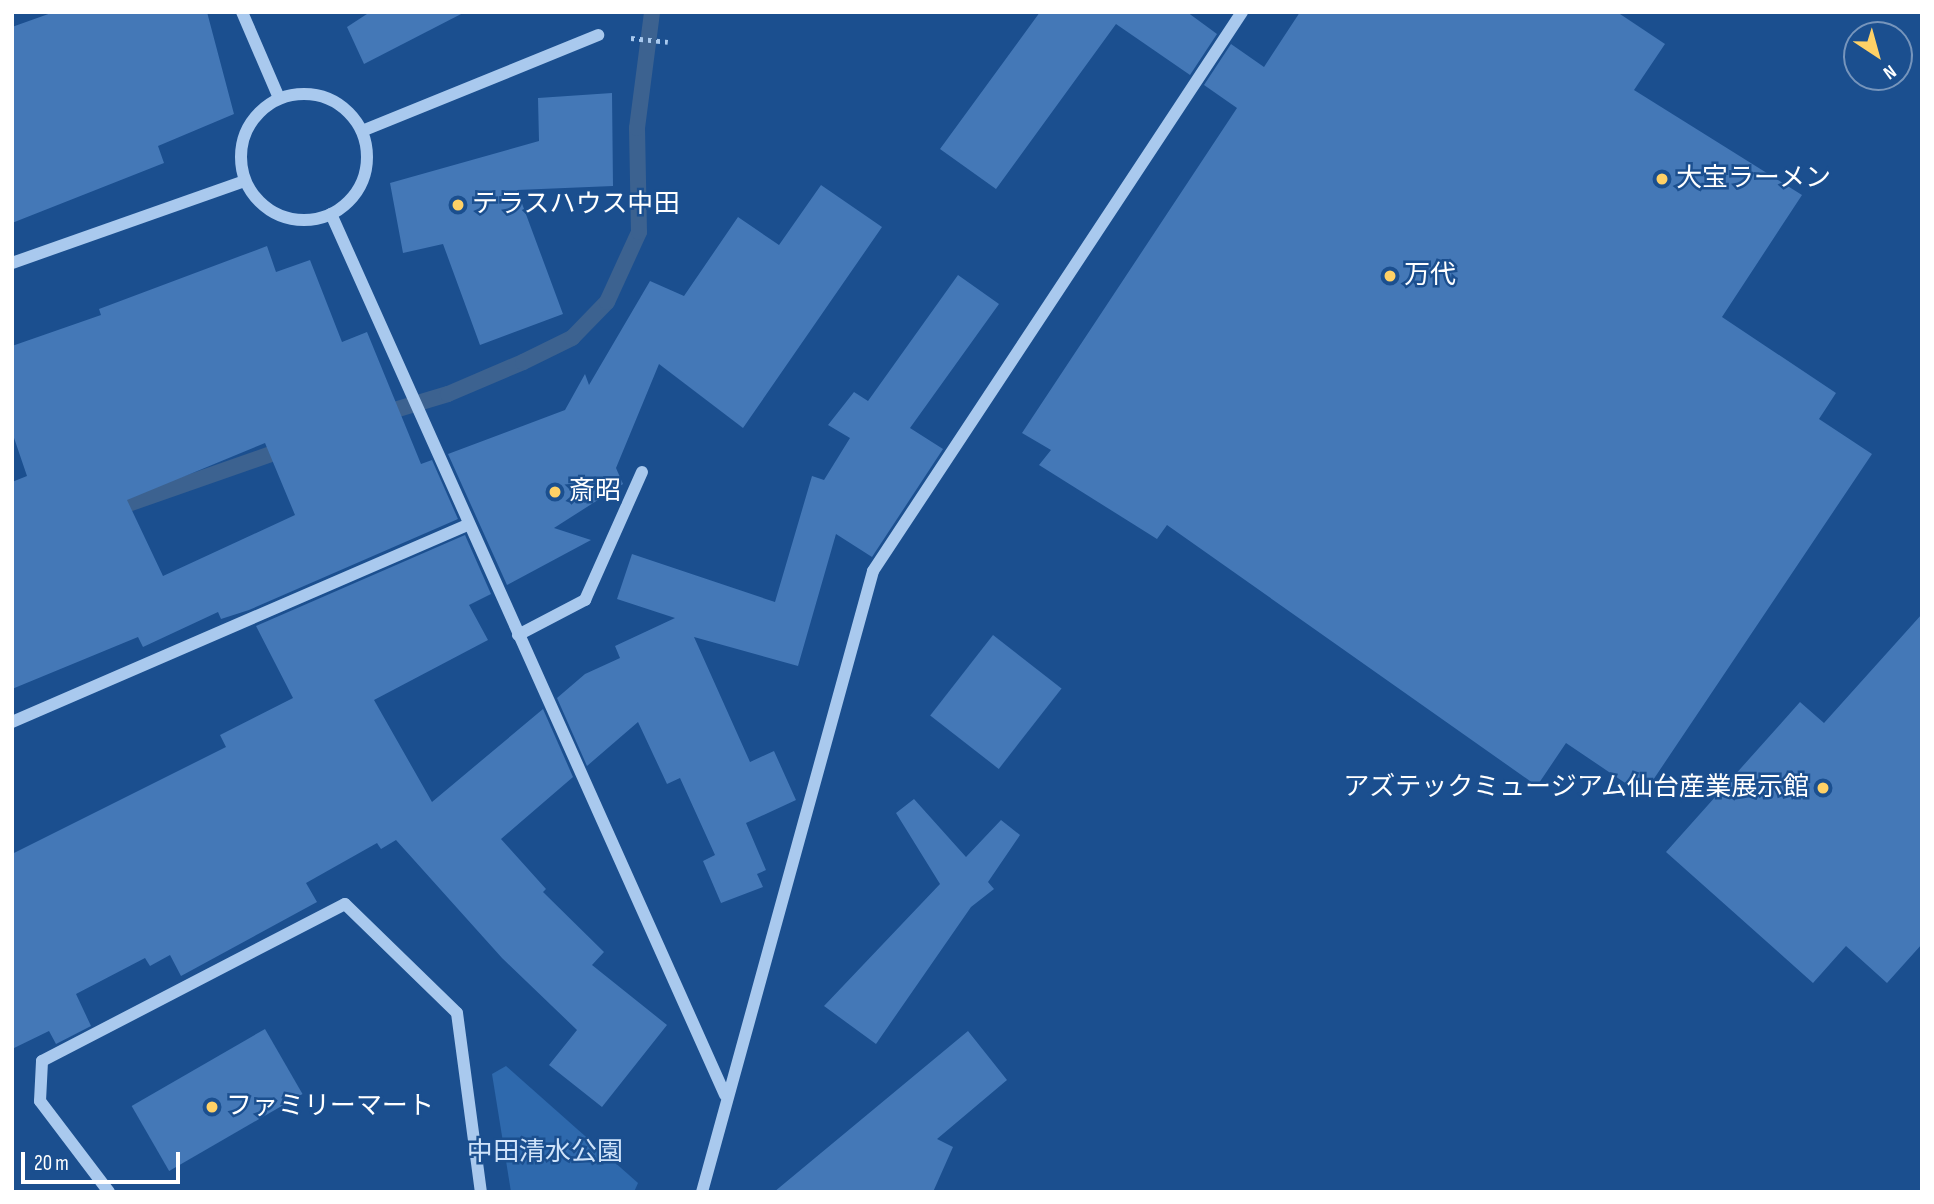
<!DOCTYPE html>
<meta charset="utf-8">
<style>
body{margin:0}
#map{position:relative;width:1934px;height:1204px;overflow:hidden;background:#1b4f8f;font-family:"Sofia Sans Condensed","Noto Sans JP",sans-serif}
div>[style]{position:absolute}
.green>*{inset:0;background:#2e69ad}
.stream>*{height:16px;margin:-8px;padding:0 8px;transform-origin:8px;border-radius:8px;background:#3c6290}
.building>*{inset:0;background:#4478b7;transform-origin:0 0}
.path>*{height:4.5px;margin-top:-2.25px;transform-origin:0;background:repeating-linear-gradient(90deg,#a9c9ee 0 3.5px,transparent 0 8.5px)}
.minor>*{height:12px;margin:-6px;padding:0 6px;transform-origin:6px;border-radius:6px;background:#a9c9ee}
.minor>.ring{margin:-6px;padding:0;box-sizing:content-box;background:none;border:12px solid #a9c9ee;border-radius:50%}
.dots>*{width:19px;height:19px;translate:-50% -50%;box-sizing:border-box;border:4px solid #1b4f8f;border-radius:50%}
span{translate:-50% -50%;white-space:nowrap;text-align:center;line-height:1.15;-webkit-text-stroke:5px #1b4f8f;paint-order:stroke}
.poi-label{font-size:26px;color:#fff}
.left{translate:0 -50%;text-align:left}
.right{translate:-100% -50%;text-align:right}
.park-label{font-size:26px;color:#cfe3fa}
.frame{position:absolute;inset:0;border:14px solid #fff;pointer-events:none}
.north{position:absolute;left:1843px;top:21px;width:70px;height:70px;box-sizing:border-box;background:#1b4f8f;border:2px solid #7695bc;border-radius:50%;rotate:144deg;font-size:19px;font-weight:700;line-height:28px;text-align:center;color:#fff}
.north::after{content:'';display:block;margin:auto;width:24px;height:32px;background:#ffd166;clip-path:polygon(50% 0,100% 100%,50% 72%,0 100%)}
.scale{position:absolute;left:21px;top:1152px;width:159px;height:32px;box-sizing:border-box;border:4px solid #fff;border-top:0;padding-left:9px;font-size:21px;line-height:24px;white-space:nowrap;color:#fff;-webkit-text-stroke:5px #1b4f8f;paint-order:stroke}
</style>
<div id="map">
<div class="green">
<div style="clip-path:polygon(506px 1066px,638px 1183px,634px 1192px,511px 1192px,492px 1074px)"></div>
</div>
<div class="stream">
<div style="left:378px;top:415px;width:73px;rotate:-16.7deg"></div>
<div style="left:448px;top:394px;width:82px;rotate:-23.1deg"></div>
<div style="left:523px;top:362px;width:55px;rotate:-26.1deg"></div>
<div style="left:572px;top:338px;width:50px;rotate:-45.8deg"></div>
<div style="left:607px;top:302px;width:77px;rotate:-65.4deg"></div>
<div style="left:639px;top:232px;width:104px;rotate:-91.1deg"></div>
<div style="left:637px;top:128px;width:117px;rotate:-82.6deg"></div>
<div style="left:111px;top:510px;width:188px;rotate:-19.3deg"></div>
</div>
<div class="building">
<div style="clip-path:polygon(54px 12px,207px 12px,234px 114px,158px 146px,164px 163px,12px 223px,12px 27px)"></div>
<div style="clip-path:polygon(370px 12px,465px 12px,364px 64px,347px 27px)"></div>
<div style="clip-path:polygon(1040px 12px,1187px 12px,1217px 34px,1190px 75px,1116px 24px,996px 189px,940px 149px)"></div>
<div style="clip-path:polygon(1300px 12px,1617px 12px,1665px 44px,1634px 90px,1802px 195px,1722px 317px,1836px 393px,1819px 419px,1872px 454px,1643px 795px,1566px 743px,1537px 786px,1167px 525px,1157px 539px,1039px 465px,1051px 450px,1022px 433px,1237px 108px,1204px 85px,1231px 44px,1264px 67px)"></div>
<div style="clip-path:polygon(612px 93px,613px 186px,517px 190px,563px 314px,480px 345px,443px 244px,403px 253px,390px 183px,539px 141px,538px 98px)"></div>
<div style="clip-path:polygon(821px 185px,882px 227px,743px 428px,659px 364px,616px 468px,623px 484px,554px 528px,591px 540px,507px 585px,448px 454px,565px 410px,585px 374px,589px 385px,650px 281px,684px 296px,738px 217px,779px 245px)"></div>
<div style="clip-path:polygon(evenodd,267px 246px,276px 272px,310px 260px,342px 342px,367px 332px,421px 464px,432px 460px,458px 519px,249px 610px,221px 619px,218px 612px,143px 647px,138px 637px,12px 689px,12px 482px,27px 476px,12px 432px,12px 346px,101px 315px,99px 309px,267px 246px,265px 443px,295px 515px,163px 576px,127px 500px,265px 443px)"></div>
<div style="clip-path:polygon(958px 275px,999px 304px,910px 428px,943px 449px,872px 557px,836px 534px,798px 666px,694px 637px,750px 762px,774px 751px,796px 800px,746px 823px,766px 870px,757px 874px,763px 887px,721px 903px,703px 861px,715px 855px,680px 778px,667px 784px,638px 722px,587px 766px,557px 698px,585px 674px,620px 658px,615px 646px,675px 618px,617px 599px,632px 554px,775px 602px,812px 476px,824px 480px,850px 438px,828px 425px,854px 392px,868px 401px)"></div>
<div style="clip-path:polygon(465px 535px,491px 594px,469px 605px,488px 640px,374px 700px,432px 802px,543px 709px,573px 777px,501px 839px,546px 889px,543px 892px,604px 952px,592px 965px,667px 1025px,602px 1107px,549px 1065px,577px 1030px,502px 958px,396px 840px,381px 849px,377px 843px,306px 883px,317px 902px,181px 976px,170px 955px,150px 966px,145px 958px,76px 994px,91px 1026px,56px 1044px,49px 1031px,12px 1049px,12px 854px,226px 747px,220px 735px,293px 698px,256px 626px)"></div>
<div style="clip-path:polygon(1922px 614px,1922px 944px,1887px 983px,1846px 946px,1813px 983px,1666px 852px,1800px 702px,1824px 723px)"></div>
<div style="left:993px;top:635px;width:87px;height:102px;rotate:38deg"></div>
<div style="clip-path:polygon(914px 799px,966px 857px,1001px 820px,1020px 835px,988px 882px,994px 889px,971px 907px,876px 1044px,824px 1006px,940px 884px,896px 813px)"></div>
<div style="left:265px;top:1029px;width:75px;height:154px;rotate:60deg"></div>
<div style="clip-path:polygon(968px 1031px,1007px 1080px,937px 1139px,953px 1147px,933px 1192px,774px 1192px)"></div>
</div>
<div class="path">
<div style="left:631px;top:38px;width:37px;rotate:6deg"></div>
</div>
<div class="minor">
<div style="left:242px;top:12px;width:94px;rotate:66.7deg"></div>
<div class="ring" style="left:241px;top:94px;width:114px;height:114px"></div>
<div style="left:362px;top:131px;width:255px;rotate:-22.1deg"></div>
<div style="left:331px;top:214px;width:965px;rotate:65.9deg"></div>
<div style="left:12px;top:263px;width:247px;rotate:-19.4deg"></div>
<div style="left:518px;top:635px;width:76px;rotate:-27.6deg"></div>
<div style="left:585px;top:600px;width:140px;rotate:-66deg"></div>
<div style="left:12px;top:722px;width:498px;rotate:-23.4deg"></div>
<div style="left:109px;top:1192px;width:114px;rotate:-127.2deg"></div>
<div style="left:40px;top:1101px;width:40px;rotate:-87.1deg"></div>
<div style="left:42px;top:1061px;width:341px;rotate:-27.4deg"></div>
<div style="left:345px;top:904px;width:156px;rotate:44.2deg"></div>
<div style="left:457px;top:1013px;width:181px;rotate:82.4deg"></div>
<div style="left:702px;top:1192px;width:644px;rotate:-74.6deg"></div>
<div style="left:873px;top:571px;width:670px;rotate:-56.57deg"></div>
</div>
<div class="dots">
<div style="left:1662px;top:179px;background:#ffd166"></div>
<div style="left:458px;top:205px;background:#ffd166"></div>
<div style="left:1390px;top:276px;background:#ffd166"></div>
<div style="left:555px;top:492px;background:#ffd166"></div>
<div style="left:1823px;top:788px;background:#ffd166"></div>
<div style="left:212px;top:1107px;background:#ffd166"></div>
</div>
<div class="poi-label">
<span class="left" style="left:1676px;top:179px">大宝ラーメン</span>
<span class="left" style="left:472px;top:205px">テラスハウス中田</span>
<span class="left" style="left:1404px;top:276px">万代</span>
<span class="left" style="left:569px;top:492px">斎昭</span>
<span class="right" style="left:1809px;top:788px">アズテックミュージアム仙台産業展示館</span>
<span class="left" style="left:226px;top:1107px">ファミリーマート</span>
</div>
<div class="park-label">
<span style="left:545px;top:1153px">中田清水公園</span>
</div>
<div class="frame"></div>
<div class="north">N</div>
<div class="scale">20 m</div>
</div>
